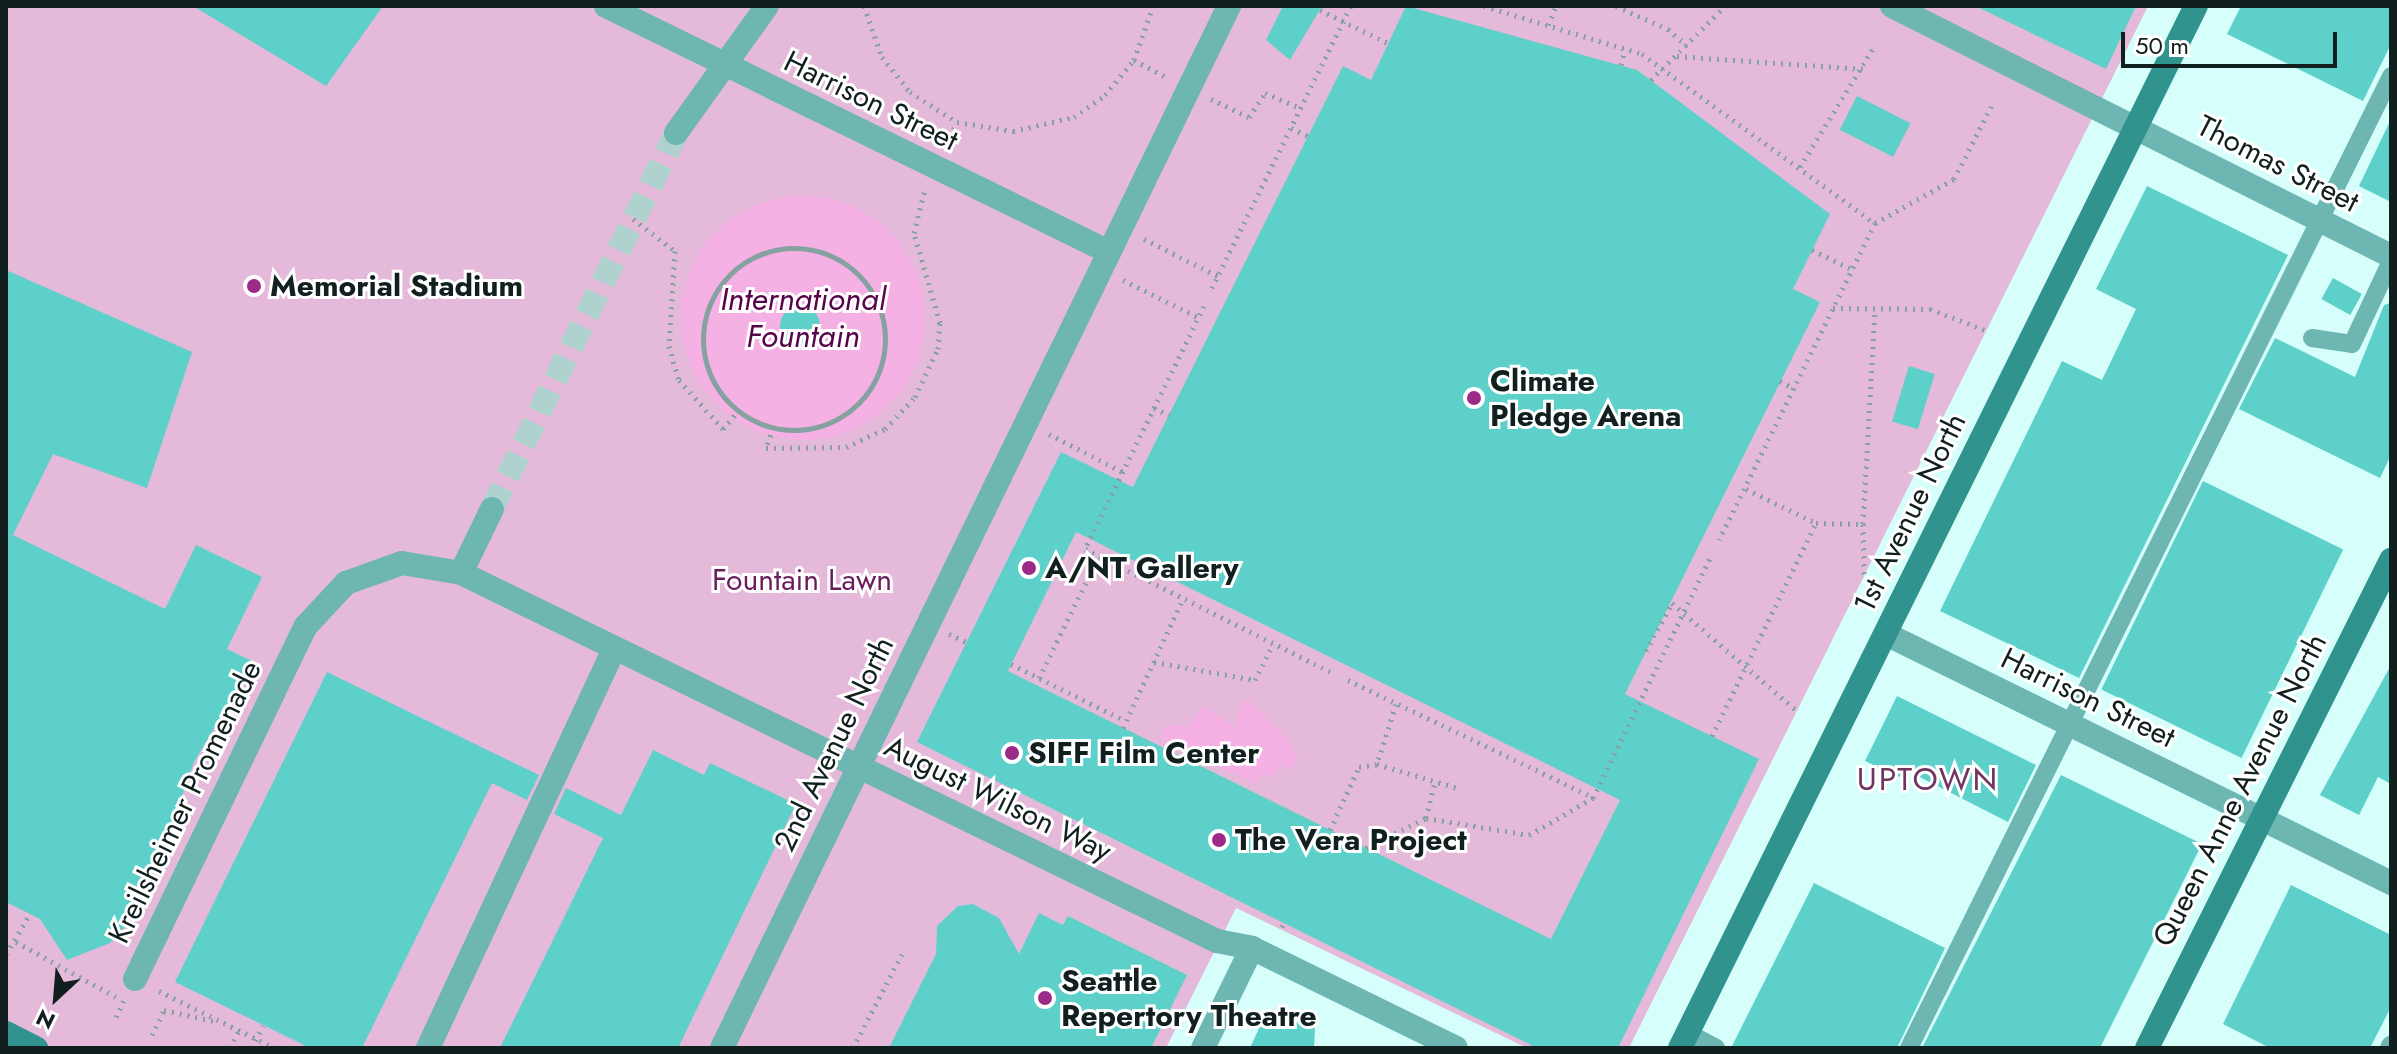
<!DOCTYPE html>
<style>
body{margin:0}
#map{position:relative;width:2397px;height:1054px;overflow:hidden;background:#d6fefb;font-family:Jost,sans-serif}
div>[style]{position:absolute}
.green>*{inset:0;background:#e4b9d9}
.water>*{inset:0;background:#f5b0e4}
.round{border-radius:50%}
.building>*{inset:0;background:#5dd0ca;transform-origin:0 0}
.pedestrian-tunnel>*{height:24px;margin-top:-12px;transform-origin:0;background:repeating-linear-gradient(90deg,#afd2cf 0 24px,transparent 0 36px)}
.path>*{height:5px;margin-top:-2.5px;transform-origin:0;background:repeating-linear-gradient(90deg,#85a2a0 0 2px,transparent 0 8px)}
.path>.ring{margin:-2.5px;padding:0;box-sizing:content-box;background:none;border:5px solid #85a2a0;border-radius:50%}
.service>*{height:18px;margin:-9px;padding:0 9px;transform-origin:9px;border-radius:9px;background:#6db6b2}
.pedestrian>*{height:24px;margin:-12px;padding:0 12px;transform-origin:12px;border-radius:12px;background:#6db6b2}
.minor>*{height:24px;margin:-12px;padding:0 12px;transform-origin:12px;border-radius:12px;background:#6db6b2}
.tertiary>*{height:24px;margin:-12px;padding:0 12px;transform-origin:12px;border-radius:12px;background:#6db6b2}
.secondary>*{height:24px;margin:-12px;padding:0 12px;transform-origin:12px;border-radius:12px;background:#30938e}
.path-bridge>*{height:5px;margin-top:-2.5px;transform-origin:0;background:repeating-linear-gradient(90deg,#85a2a0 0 2px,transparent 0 8px)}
.dots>*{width:22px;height:22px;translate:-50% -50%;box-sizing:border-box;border:4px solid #fff;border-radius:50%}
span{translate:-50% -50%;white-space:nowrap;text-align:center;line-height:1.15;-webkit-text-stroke:6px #fff;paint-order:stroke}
.street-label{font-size:30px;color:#11201f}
.poi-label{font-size:30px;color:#11201f;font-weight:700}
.left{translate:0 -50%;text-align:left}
.park-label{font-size:30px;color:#6a1c5c}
.water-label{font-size:32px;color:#57044a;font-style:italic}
.neighbourhood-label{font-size:32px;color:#6f3662;letter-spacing:2px}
.frame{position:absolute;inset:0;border:8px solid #11201f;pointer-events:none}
.north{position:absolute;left:16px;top:958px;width:80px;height:80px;-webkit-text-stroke:6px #fff;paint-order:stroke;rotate:206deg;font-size:22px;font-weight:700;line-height:32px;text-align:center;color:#11201f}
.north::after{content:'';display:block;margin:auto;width:28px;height:36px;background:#11201f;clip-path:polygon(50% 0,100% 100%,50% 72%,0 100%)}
.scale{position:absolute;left:2121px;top:32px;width:216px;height:36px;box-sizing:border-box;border:4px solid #11201f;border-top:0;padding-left:10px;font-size:24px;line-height:28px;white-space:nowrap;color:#11201f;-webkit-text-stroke:6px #fff;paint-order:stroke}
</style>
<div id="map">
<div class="green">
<div style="clip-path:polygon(6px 6px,2148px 6px,1629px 1048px,1527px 1048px,1236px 908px,1166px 1048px,6px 1048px)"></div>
</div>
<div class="water">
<div class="round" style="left:681px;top:196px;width:244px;height:244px"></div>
<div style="clip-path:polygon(1248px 699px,1286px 737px,1297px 756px,1292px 771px,1280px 764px,1273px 778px,1261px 773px,1256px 784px,1159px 738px,1169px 724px,1187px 727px,1204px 706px,1236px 727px,1239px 704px)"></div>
</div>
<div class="building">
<div style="clip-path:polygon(193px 6px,383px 6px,326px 86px)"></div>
<div style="clip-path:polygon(1283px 6px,1322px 6px,1290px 60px,1266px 40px)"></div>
<div style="clip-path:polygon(evenodd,1406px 6px,1637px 70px,1830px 214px,1793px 289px,1820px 302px,1625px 694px,1759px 759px,1618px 1048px,1537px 1048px,917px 742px,1061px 452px,1133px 487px,1343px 66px,1371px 80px,1406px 6px,1076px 532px,1620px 800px,1551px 939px,1008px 671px,1076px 532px)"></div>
<div style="clip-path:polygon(1975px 6px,2136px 6px,2106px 69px)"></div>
<div style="clip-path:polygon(2241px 6px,2391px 6px,2391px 44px,2363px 101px,2227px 34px)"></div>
<div style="left:1857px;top:96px;width:60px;height:38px;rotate:27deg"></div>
<div style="clip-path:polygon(2391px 119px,2391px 202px,2359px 186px)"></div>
<div style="clip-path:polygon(2147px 186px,2288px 255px,2079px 678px,1940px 611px,2062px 361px,2102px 380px,2136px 309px,2096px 289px)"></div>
<div style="clip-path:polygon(6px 270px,192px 352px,147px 488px,53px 454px,13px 535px,165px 609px,196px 545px,262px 577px,227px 649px,254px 662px,194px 762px,142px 909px,110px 943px,67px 960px,40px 919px,6px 902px)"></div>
<div style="left:2333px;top:278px;width:33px;height:24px;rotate:29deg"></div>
<div style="clip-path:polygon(2391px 303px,2391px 455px,2380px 478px,2239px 409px,2275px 338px,2355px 377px,2384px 305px)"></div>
<div class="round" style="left:780px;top:306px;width:40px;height:40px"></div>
<div style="left:1909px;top:366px;width:27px;height:58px;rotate:17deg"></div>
<div style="left:2203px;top:481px;width:156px;height:232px;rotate:26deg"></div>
<div style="clip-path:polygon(2391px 665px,2391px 784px,2378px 777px,2359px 815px,2320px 795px)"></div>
<div style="clip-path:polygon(327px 672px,539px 775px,527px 800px,492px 783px,362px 1048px,310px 1048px,175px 982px)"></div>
<div style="clip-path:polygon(1897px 696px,2036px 765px,2008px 822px,1904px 769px,1899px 777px,1865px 761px)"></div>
<div style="clip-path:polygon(653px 750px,704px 775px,710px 763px,796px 804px,678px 1048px,500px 1048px,603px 838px,554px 814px,566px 788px,621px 815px)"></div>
<div style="clip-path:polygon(2061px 775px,2202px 844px,2100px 1048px,1922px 1048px)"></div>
<div style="clip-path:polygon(1814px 883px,1945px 948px,1897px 1048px,1731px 1048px)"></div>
<div style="clip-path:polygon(2291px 885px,2391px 935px,2391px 1007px,2370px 1048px,2270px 1048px,2223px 1024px)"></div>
<div style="clip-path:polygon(973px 904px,999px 918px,1019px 954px,1039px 913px,1063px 925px,1068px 916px,1187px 975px,1151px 1048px,889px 1048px,936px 954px,937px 926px,958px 906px)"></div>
<div style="clip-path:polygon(1266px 1013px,1315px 1028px,1314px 1048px,1250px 1048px)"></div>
</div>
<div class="pedestrian-tunnel">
<div style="left:492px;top:509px;width:419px;rotate:-63.9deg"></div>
</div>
<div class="path">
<div style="left:864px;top:6px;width:54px;rotate:70.6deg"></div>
<div style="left:882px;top:57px;width:45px;rotate:51.3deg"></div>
<div style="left:910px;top:92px;width:56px;rotate:32.6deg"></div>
<div style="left:957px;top:122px;width:57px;rotate:9.1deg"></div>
<div style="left:1013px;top:131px;width:63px;rotate:-12.9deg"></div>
<div style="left:1074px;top:117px;width:38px;rotate:-35deg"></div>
<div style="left:1105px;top:95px;width:45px;rotate:-50.4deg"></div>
<div style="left:1134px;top:60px;width:57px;rotate:-70.6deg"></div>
<div style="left:1484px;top:6px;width:165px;rotate:16.9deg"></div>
<div style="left:1642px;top:54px;width:288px;rotate:36deg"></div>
<div style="left:1875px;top:223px;width:353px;rotate:116.2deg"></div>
<div style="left:1616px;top:6px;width:57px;rotate:23.9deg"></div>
<div style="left:1668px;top:29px;width:25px;rotate:42deg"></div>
<div style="left:1320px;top:10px;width:76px;rotate:25.9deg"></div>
<div style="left:1548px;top:25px;width:21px;rotate:-67deg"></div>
<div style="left:1677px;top:56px;width:187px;rotate:4deg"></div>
<div style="left:1134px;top:60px;width:36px;rotate:28deg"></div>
<div style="left:1621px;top:65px;width:16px;rotate:-76deg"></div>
<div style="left:1651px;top:80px;width:105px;rotate:-45deg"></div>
<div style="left:1211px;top:99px;width:42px;rotate:25.3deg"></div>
<div style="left:1249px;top:117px;width:29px;rotate:-56deg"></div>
<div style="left:1265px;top:93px;width:39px;rotate:23deg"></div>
<div style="left:1291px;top:128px;width:19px;rotate:25deg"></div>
<div style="left:947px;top:144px;width:24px;rotate:-66deg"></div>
<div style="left:1800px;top:167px;width:143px;rotate:-58.4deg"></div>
<div style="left:633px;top:219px;width:53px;rotate:37.3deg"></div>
<div style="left:675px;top:251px;width:95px;rotate:93.6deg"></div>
<div style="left:669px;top:346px;width:35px;rotate:74deg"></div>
<div style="left:679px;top:380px;width:66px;rotate:48.1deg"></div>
<div style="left:723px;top:429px;width:23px;rotate:-50deg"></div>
<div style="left:1875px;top:223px;width:90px;rotate:-29.1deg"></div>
<div style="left:1954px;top:179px;width:85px;rotate:-62.8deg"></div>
<div style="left:1144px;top:239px;width:83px;rotate:26.6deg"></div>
<div class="ring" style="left:703px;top:248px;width:177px;height:177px"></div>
<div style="left:1812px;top:250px;width:44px;rotate:25.4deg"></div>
<div style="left:1123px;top:280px;width:84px;rotate:26.3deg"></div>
<div style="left:1212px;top:288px;width:314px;rotate:-63.8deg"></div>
<div style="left:1204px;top:306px;width:271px;rotate:116.1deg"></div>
<div style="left:1085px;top:549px;width:275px;rotate:26.6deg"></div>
<div style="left:1833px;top:308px;width:97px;rotate:0.6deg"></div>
<div style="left:1930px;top:309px;width:62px;rotate:20.8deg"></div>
<div style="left:1780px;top:381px;width:16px;rotate:27deg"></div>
<div style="left:1154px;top:408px;width:17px;rotate:25deg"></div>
<div style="left:773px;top:427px;width:22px;rotate:108deg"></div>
<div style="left:766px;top:448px;width:80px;rotate:-0.7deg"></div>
<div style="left:846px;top:447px;width:43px;rotate:-24.8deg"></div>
<div style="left:885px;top:429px;width:44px;rotate:-46.8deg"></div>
<div style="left:915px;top:397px;width:53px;rotate:-64.4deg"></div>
<div style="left:938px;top:349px;width:26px;rotate:-86deg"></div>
<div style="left:940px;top:323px;width:94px;rotate:-106.1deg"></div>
<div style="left:914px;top:233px;width:45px;rotate:-76deg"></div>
<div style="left:1049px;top:434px;width:83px;rotate:27.2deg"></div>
<div style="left:1746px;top:489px;width:78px;rotate:25.9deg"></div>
<div style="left:1816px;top:523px;width:47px;rotate:1.2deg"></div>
<div style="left:1863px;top:524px;width:53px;rotate:88.9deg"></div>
<div style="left:1863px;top:524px;width:215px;rotate:-86.8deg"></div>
<div style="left:949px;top:634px;width:19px;rotate:25deg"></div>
<div style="left:1646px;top:651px;width:55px;rotate:-61.6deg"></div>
<div style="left:1672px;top:603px;width:165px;rotate:40.8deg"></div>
<div style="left:1154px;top:662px;width:103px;rotate:10.1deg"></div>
<div style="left:1255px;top:680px;width:40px;rotate:-63.4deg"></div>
<div style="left:1011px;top:664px;width:128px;rotate:26.4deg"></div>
<div style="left:1039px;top:678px;width:136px;rotate:-63.8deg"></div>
<div style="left:1348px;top:680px;width:271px;rotate:25.6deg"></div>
<div style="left:1396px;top:704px;width:63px;rotate:107.6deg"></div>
<div style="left:1377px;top:764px;width:88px;rotate:16.6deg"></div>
<div style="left:1123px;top:728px;width:142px;rotate:-65.1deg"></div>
<div style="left:1712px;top:736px;width:237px;rotate:-64deg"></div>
<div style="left:1426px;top:818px;width:38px;rotate:-76deg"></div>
<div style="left:1330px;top:830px;width:69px;rotate:-65.3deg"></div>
<div style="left:1359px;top:767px;width:18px;rotate:-9deg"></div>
<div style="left:1067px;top:841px;width:22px;rotate:-63deg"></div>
<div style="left:1366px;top:848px;width:67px;rotate:-26.6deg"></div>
<div style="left:1426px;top:818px;width:104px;rotate:9.4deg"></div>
<div style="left:1529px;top:835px;width:74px;rotate:-30deg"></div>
<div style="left:1593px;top:798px;width:267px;rotate:-64deg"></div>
<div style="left:1282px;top:927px;width:4px;rotate:-63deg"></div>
<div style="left:16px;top:942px;width:114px;rotate:28.8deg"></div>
<div style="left:6px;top:954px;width:47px;rotate:-59deg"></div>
<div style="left:159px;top:991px;width:129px;rotate:26.2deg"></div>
<div style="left:116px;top:1017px;width:19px;rotate:-65deg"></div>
<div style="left:152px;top:1035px;width:28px;rotate:-64deg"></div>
<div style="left:164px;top:1010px;width:51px;rotate:12.4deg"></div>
<div style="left:230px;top:1048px;width:20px;rotate:-63deg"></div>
<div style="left:853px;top:1048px;width:106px;rotate:-62.5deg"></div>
</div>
<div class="service">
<div style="left:2312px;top:338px;width:40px;rotate:8.5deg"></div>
<div style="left:2352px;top:344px;width:92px;rotate:-64.8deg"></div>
<div style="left:1688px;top:1033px;width:32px;rotate:28deg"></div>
<div style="left:1909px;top:1048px;width:1085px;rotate:-63.62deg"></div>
<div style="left:2389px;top:1048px;width:4px;rotate:-63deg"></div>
</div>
<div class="pedestrian">
<div style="left:606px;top:6px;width:560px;rotate:26.06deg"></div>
<div style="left:676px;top:133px;width:156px;rotate:-54.4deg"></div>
<div style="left:461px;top:573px;width:71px;rotate:-64.2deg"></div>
<div style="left:135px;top:979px;width:392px;rotate:-64.2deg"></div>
<div style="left:306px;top:626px;width:59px;rotate:-47.1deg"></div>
<div style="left:346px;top:583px;width:59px;rotate:-19.7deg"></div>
<div style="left:402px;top:563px;width:60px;rotate:9.6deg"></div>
<div style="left:461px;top:573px;width:841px;rotate:25.96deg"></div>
<div style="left:1217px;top:941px;width:36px;rotate:11deg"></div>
<div style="left:428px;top:1048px;width:438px;rotate:-65deg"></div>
<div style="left:722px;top:1048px;width:1159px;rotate:-64.05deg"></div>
</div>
<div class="minor">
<div style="left:1892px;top:6px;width:558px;rotate:26.61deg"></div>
<div style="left:2262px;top:819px;width:144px;rotate:26.4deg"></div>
<div style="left:1203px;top:1048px;width:111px;rotate:-63.9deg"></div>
<div style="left:1252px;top:948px;width:227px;rotate:26.1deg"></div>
</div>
<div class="tertiary">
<div style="left:1886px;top:634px;width:419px;rotate:26.2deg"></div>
</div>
<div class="secondary">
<div style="left:6px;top:1033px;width:34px;rotate:27deg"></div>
<div style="left:1680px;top:1048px;width:1163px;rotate:-63.66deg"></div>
<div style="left:2147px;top:1048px;width:546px;rotate:-63.43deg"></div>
</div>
<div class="path-bridge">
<div style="left:252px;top:1048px;width:25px;rotate:-64deg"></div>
</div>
<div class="dots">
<div style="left:254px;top:286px;background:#9c2b88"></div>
<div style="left:1474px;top:398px;background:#9c2b88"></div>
<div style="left:1029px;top:568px;background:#9c2b88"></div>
<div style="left:1012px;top:753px;background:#9c2b88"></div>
<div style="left:1219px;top:840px;background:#9c2b88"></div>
<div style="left:1045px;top:998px;background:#9c2b88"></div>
</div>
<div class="street-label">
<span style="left:871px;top:101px;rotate:26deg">Harrison Street</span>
<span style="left:2278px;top:164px;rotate:27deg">Thomas Street</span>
<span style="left:1910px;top:513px;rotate:-64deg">1st Avenue North</span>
<span style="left:2088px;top:698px;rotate:26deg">Harrison Street</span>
<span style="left:834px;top:744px;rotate:-64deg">2nd Avenue North</span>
<span style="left:2240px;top:790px;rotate:-63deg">Queen Anne Avenue North</span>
<span style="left:998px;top:799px;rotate:26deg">August Wilson Way</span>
<span style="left:185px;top:802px;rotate:-64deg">Kreilsheimer Promenade</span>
</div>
<div class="poi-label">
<span class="left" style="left:270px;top:286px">Memorial Stadium</span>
<span class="left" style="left:1490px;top:398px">Climate<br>Pledge Arena</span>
<span class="left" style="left:1045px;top:568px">A/NT Gallery</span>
<span class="left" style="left:1028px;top:753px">SIFF Film Center</span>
<span class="left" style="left:1235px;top:840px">The Vera Project</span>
<span class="left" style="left:1061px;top:998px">Seattle<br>Repertory Theatre</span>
</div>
<div class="park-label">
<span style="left:802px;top:580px">Fountain Lawn</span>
</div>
<div class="water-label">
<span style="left:803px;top:318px">International<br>Fountain</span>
</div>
<div class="neighbourhood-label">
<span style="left:1928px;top:779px">UPTOWN</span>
</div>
<div class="frame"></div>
<div class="north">N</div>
<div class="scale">50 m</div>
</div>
